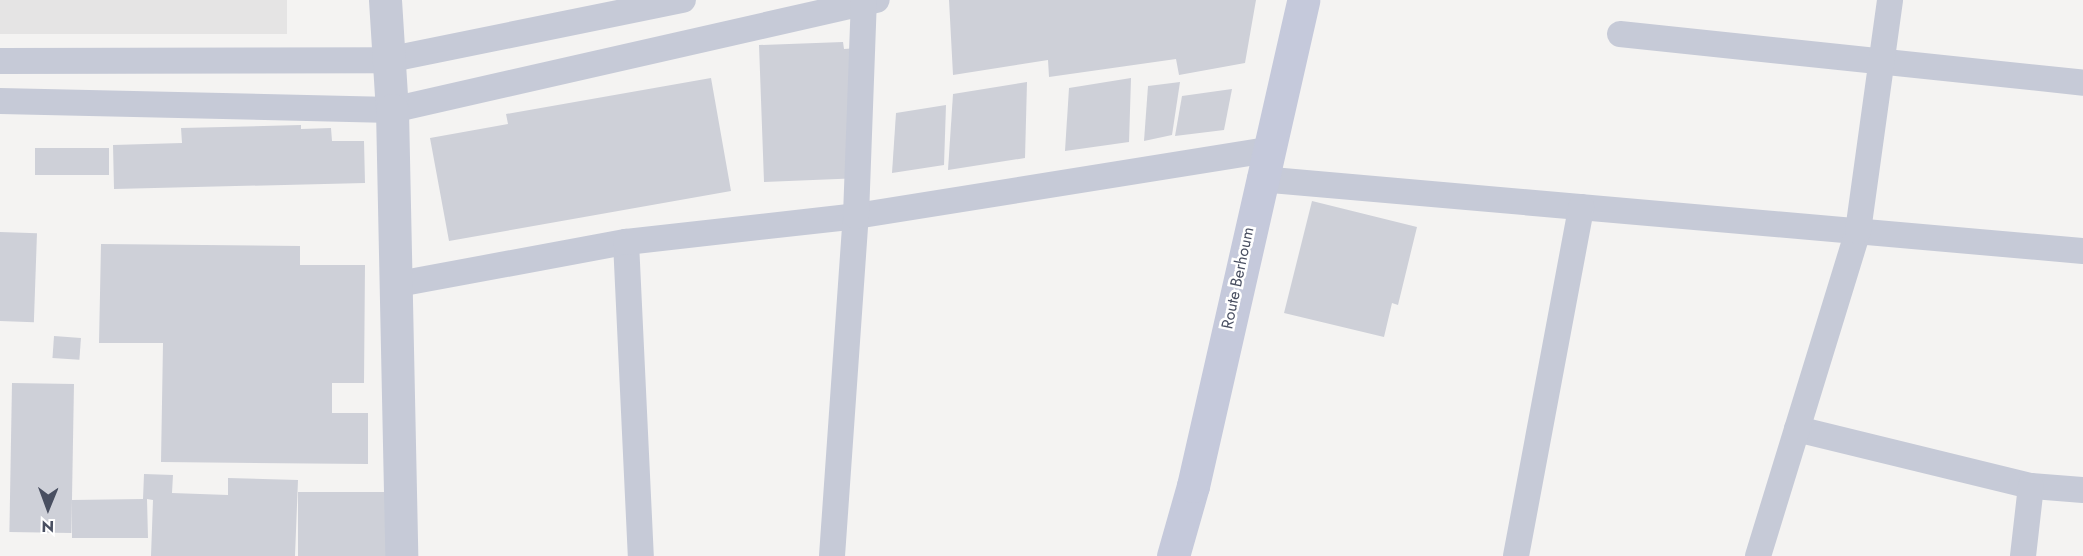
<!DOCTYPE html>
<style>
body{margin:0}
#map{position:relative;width:2083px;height:556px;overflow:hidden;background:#f4f3f2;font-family:Jost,sans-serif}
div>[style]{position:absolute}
.education>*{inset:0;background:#e5e4e4;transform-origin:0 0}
.building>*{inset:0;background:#ced0d8;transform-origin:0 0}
.minor>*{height:26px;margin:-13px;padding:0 13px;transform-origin:13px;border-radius:13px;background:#c6cad7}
.tertiary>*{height:33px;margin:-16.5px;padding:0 16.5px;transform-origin:16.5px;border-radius:16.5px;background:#c6cad7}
.secondary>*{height:33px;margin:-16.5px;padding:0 16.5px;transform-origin:16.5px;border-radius:16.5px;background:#c5c9db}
span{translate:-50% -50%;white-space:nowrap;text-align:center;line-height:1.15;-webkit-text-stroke:5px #fff;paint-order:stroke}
.street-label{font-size:16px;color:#494f61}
.north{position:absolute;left:18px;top:478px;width:60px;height:60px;-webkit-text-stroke:4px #fff;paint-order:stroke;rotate:181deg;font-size:16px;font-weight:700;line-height:24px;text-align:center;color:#494f61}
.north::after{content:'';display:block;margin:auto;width:21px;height:27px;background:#494f61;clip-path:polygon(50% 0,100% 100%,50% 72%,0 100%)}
</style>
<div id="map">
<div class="education">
<div style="left:0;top:0;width:287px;height:34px"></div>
</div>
<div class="building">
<div style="clip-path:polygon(949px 0,1256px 0,1245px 63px,1179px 75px,1176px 59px,1049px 77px,1048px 60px,953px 75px)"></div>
<div style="clip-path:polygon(843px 42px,844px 49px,858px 48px,862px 178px,764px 182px,759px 45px)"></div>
<div style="clip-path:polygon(711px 78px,731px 191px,449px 241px,430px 138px,508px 124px,506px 114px)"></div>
<div style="clip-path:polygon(1131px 78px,1129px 142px,1065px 151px,1069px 88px)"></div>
<div style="clip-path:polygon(1027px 82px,1025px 158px,948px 170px,953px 94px)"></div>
<div style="clip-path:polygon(1180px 82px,1172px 135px,1144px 141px,1148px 86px)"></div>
<div style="clip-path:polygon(1232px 89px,1224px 130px,1175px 136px,1182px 96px)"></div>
<div style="clip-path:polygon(946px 105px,944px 165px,892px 173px,896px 113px)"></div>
<div style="clip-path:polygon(301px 125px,301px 129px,331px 128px,332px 141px,364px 141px,365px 183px,114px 189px,113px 145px,182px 143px,181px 128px)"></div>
<div style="left:109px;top:148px;width:27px;height:74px;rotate:90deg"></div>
<div style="clip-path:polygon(1312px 201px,1417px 227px,1398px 305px,1392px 303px,1384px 337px,1284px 313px)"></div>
<div style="left:0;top:232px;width:37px;height:89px;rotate:2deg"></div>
<div style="clip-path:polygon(101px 244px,300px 246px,300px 265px,365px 265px,364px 383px,332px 383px,332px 413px,368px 413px,368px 464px,161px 462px,163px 343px,99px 343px)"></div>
<div style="left:54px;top:336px;width:27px;height:22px;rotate:4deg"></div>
<div style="left:12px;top:383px;width:62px;height:149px;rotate:1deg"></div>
<div style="clip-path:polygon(144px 474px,173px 475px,172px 493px,228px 495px,228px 478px,298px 480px,295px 556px,151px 556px,153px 500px,147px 499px,148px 538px,72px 538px,72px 500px,143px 499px)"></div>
<div style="left:298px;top:492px;width:97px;height:64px"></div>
</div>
<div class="minor">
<div style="left:1620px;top:34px;width:466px;rotate:6deg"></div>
<div style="left:0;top:61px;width:387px;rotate:-0.1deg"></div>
<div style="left:387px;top:60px;width:302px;rotate:-11.5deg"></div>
<div style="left:0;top:101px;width:392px;rotate:1.3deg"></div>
<div style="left:392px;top:110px;width:497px;rotate:-12.8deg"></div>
<div style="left:1260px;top:179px;width:826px;rotate:5deg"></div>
<div style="left:626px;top:242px;width:314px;rotate:87.3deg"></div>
<div style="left:393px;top:285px;width:237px;rotate:-10.5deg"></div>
<div style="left:626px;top:242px;width:231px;rotate:-6.4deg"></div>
<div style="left:856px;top:216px;width:416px;rotate:-9.1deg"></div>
<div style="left:1797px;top:429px;width:241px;rotate:13.7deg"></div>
<div style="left:2031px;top:486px;width:52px;rotate:4.4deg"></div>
<div style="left:832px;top:556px;width:341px;rotate:-86deg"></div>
<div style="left:856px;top:216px;width:216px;rotate:-87.9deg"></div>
<div style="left:1516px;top:556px;width:355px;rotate:-79.4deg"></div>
<div style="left:1758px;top:556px;width:340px;rotate:-72.9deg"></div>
<div style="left:1858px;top:231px;width:233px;rotate:-82.1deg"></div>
<div style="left:2023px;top:556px;width:70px;rotate:-83.5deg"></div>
</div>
<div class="tertiary">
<div style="left:385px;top:0;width:110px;rotate:86.4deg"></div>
<div style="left:392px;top:110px;width:446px;rotate:88.8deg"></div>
</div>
<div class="secondary">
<div style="left:1173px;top:556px;width:73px;rotate:-74.1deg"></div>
<div style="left:1193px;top:486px;width:498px;rotate:-77.2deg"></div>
</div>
<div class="street-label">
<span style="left:1238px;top:278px;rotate:-78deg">Route Berhoum</span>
</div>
<div class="north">N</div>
</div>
